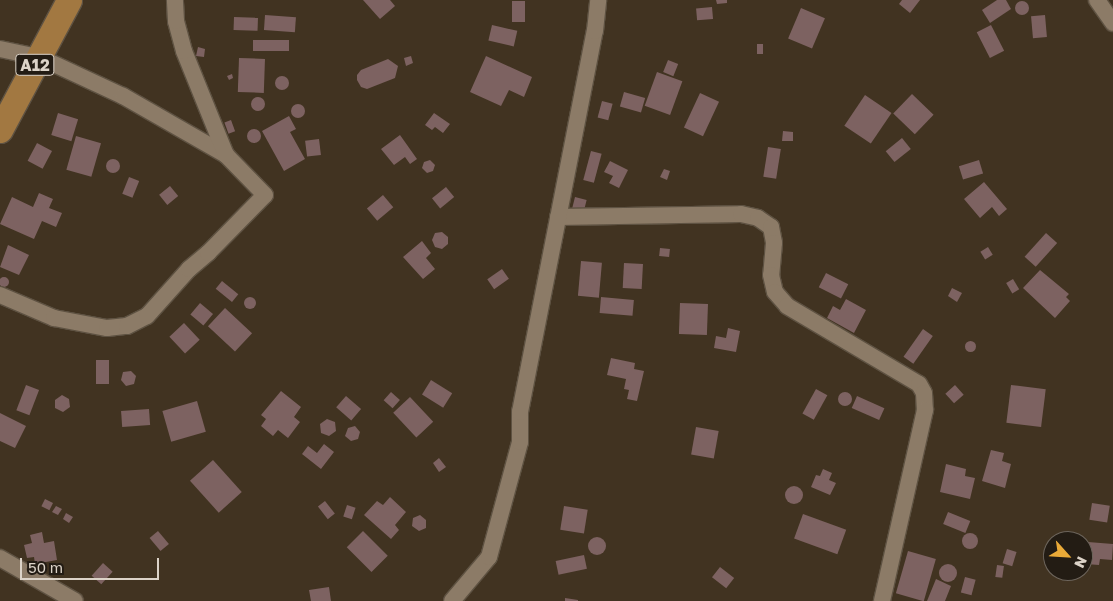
<!DOCTYPE html>
<style>
body{margin:0}
#map{position:relative;width:1113px;height:601px;overflow:hidden;background:#413321;font-family:"Golos Text",sans-serif}
div>[style]{position:absolute}
.building>*{inset:0;background:#7d6261;transform-origin:0 0}
.round{border-radius:50%}
.roads{filter:drop-shadow(1px 0 #5e5242) drop-shadow(-1px 0 #5e5242) drop-shadow(0 1px #5e5242) drop-shadow(0 -1px #5e5242)}
.street>*{height:16px;margin:-8px;padding:0 8px;transform-origin:8px;border-radius:8px;background:#8c7b67}
.primary>*{height:25px;margin:-12.5px;padding:0 12.5px;transform-origin:12.5px;border-radius:12.5px;background:#a27841}
span{translate:-50% -50%;white-space:nowrap;text-align:center;line-height:1.15;-webkit-text-stroke:4px #231c14;paint-order:stroke}
.shield-label span{padding:1px 4px;background:#231c14;border:1px solid;border-radius:4px;-webkit-text-stroke-width:0}
.shield-label{font-size:16px;color:#dcd3c8;font-weight:700}
.north{position:absolute;left:1043px;top:531px;width:50px;height:50px;box-sizing:border-box;background:#231c14;border:1px solid #6d655c;border-radius:50%;rotate:116deg;font-size:14px;font-weight:700;line-height:20px;text-align:center;color:#dcd3c8}
.north::after{content:'';display:block;margin:auto;width:18px;height:22px;background:#eaaa38;clip-path:polygon(50% 0,100% 100%,50% 72%,0 100%)}
.scale{position:absolute;left:20px;top:558px;width:139px;height:22px;box-sizing:border-box;border:2px solid #dcd3c8;border-top:0;padding-left:6px;font-size:15px;line-height:18px;white-space:nowrap;color:#dcd3c8;-webkit-text-stroke:4px #231c14;paint-order:stroke}
</style>
<div id="map">
<div class="building">
<div style="clip-path:polygon(363px 0,390px 0,395px 6px,380px 19px)"></div>
<div style="clip-path:polygon(716px 0,727px 0,727px 3px,717px 4px)"></div>
<div style="clip-path:polygon(902px 0,920px 0,910px 13px,899px 4px)"></div>
<div style="clip-path:polygon(997px 0,1006px 0,1011px 9px,990px 23px,982px 10px)"></div>
<div class="round" style="left:1015px;top:1px;width:14px;height:14px"></div>
<div style="left:512px;top:1px;width:13px;height:21px"></div>
<div style="left:712px;top:7px;width:12px;height:16px;rotate:85deg"></div>
<div style="left:801px;top:8px;width:26px;height:33px;rotate:23deg"></div>
<div style="left:265px;top:15px;width:31px;height:15px;rotate:4deg"></div>
<div style="left:1045px;top:15px;width:22px;height:14px;rotate:85deg"></div>
<div style="left:234px;top:17px;width:24px;height:13px;rotate:2deg"></div>
<div style="left:492px;top:25px;width:26px;height:16px;rotate:13deg"></div>
<div style="left:991px;top:25px;width:29px;height:16px;rotate:63deg"></div>
<div style="left:253px;top:40px;width:36px;height:11px"></div>
<div style="left:757px;top:44px;width:6px;height:10px"></div>
<div style="clip-path:polygon(198px 47px,205px 49px,204px 57px,196px 56px)"></div>
<div style="clip-path:polygon(411px 56px,413px 63px,406px 66px,404px 58px)"></div>
<div style="clip-path:polygon(486px 56px,532px 77px,524px 97px,509px 90px,501px 106px,470px 92px)"></div>
<div style="left:239px;top:58px;width:26px;height:34px;rotate:2deg"></div>
<div style="clip-path:polygon(388px 59px,398px 66px,395px 78px,367px 89px,361px 87px,357px 80px,357px 75px,361px 70px)"></div>
<div style="left:668px;top:60px;width:11px;height:13px;rotate:22deg"></div>
<div style="left:657px;top:72px;width:27px;height:36px;rotate:20deg"></div>
<div style="clip-path:polygon(232px 74px,233px 78px,229px 80px,227px 76px)"></div>
<div class="round" style="left:275px;top:76px;width:14px;height:14px"></div>
<div style="left:624px;top:92px;width:22px;height:15px;rotate:16deg"></div>
<div style="left:700px;top:93px;width:21px;height:38px;rotate:25deg"></div>
<div style="left:912px;top:94px;width:30px;height:27px;rotate:44deg"></div>
<div style="left:865px;top:95px;width:32px;height:37px;rotate:34deg"></div>
<div class="round" style="left:251px;top:97px;width:14px;height:14px"></div>
<div style="left:602px;top:101px;width:11px;height:17px;rotate:15deg"></div>
<div class="round" style="left:291px;top:104px;width:14px;height:14px"></div>
<div style="left:58px;top:113px;width:21px;height:23px;rotate:17deg"></div>
<div style="clip-path:polygon(434px 113px,450px 124px,443px 133px,435px 127px,432px 130px,425px 125px)"></div>
<div style="clip-path:polygon(289px 116px,296px 129px,290px 132px,305px 159px,284px 171px,262px 131px)"></div>
<div style="left:231px;top:120px;width:12px;height:7px;rotate:70deg"></div>
<div class="round" style="left:247px;top:129px;width:14px;height:14px"></div>
<div style="clip-path:polygon(783px 131px,793px 132px,793px 141px,782px 141px)"></div>
<div style="clip-path:polygon(400px 135px,417px 159px,410px 164px,405px 157px,394px 165px,381px 149px)"></div>
<div style="left:76px;top:136px;width:26px;height:35px;rotate:16deg"></div>
<div style="left:902px;top:138px;width:14px;height:21px;rotate:51deg"></div>
<div style="left:319px;top:139px;width:16px;height:14px;rotate:83deg"></div>
<div style="left:37px;top:143px;width:17px;height:20px;rotate:28deg"></div>
<div style="left:768px;top:147px;width:13px;height:30px;rotate:9deg"></div>
<div style="left:591px;top:151px;width:11px;height:30px;rotate:15deg"></div>
<div class="round" style="left:106px;top:159px;width:14px;height:14px"></div>
<div style="clip-path:polygon(430px 160px,435px 165px,433px 171px,427px 173px,422px 168px,424px 162px)"></div>
<div style="left:979px;top:160px;width:14px;height:21px;rotate:73deg"></div>
<div style="clip-path:polygon(610px 161px,628px 170px,619px 188px,609px 183px,613px 176px,604px 172px)"></div>
<div style="clip-path:polygon(664px 169px,670px 171px,667px 180px,660px 177px)"></div>
<div style="left:129px;top:177px;width:11px;height:18px;rotate:22deg"></div>
<div style="clip-path:polygon(984px 182px,1007px 209px,999px 216px,992px 207px,980px 218px,964px 199px)"></div>
<div style="left:170px;top:186px;width:13px;height:14px;rotate:51deg"></div>
<div style="left:446px;top:187px;width:13px;height:18px;rotate:51deg"></div>
<div style="clip-path:polygon(39px 193px,53px 199px,49px 208px,62px 213px,56px 227px,42px 221px,34px 239px,0 224px,12px 197px,33px 207px)"></div>
<div style="left:383px;top:195px;width:16px;height:21px;rotate:50deg"></div>
<div style="left:575px;top:197px;width:12px;height:13px;rotate:14deg"></div>
<div style="clip-path:polygon(442px 232px,448px 237px,448px 244px,442px 249px,435px 247px,432px 240px,435px 233px)"></div>
<div style="left:1046px;top:233px;width:15px;height:32px;rotate:42deg"></div>
<div style="clip-path:polygon(422px 241px,431px 253px,426px 258px,435px 269px,423px 279px,403px 257px)"></div>
<div style="clip-path:polygon(8px 245px,29px 255px,19px 275px,0 267px)"></div>
<div style="left:988px;top:247px;width:9px;height:9px;rotate:58deg"></div>
<div style="left:660px;top:248px;width:10px;height:8px;rotate:6deg"></div>
<div style="left:581px;top:261px;width:21px;height:35px;rotate:5deg"></div>
<div style="left:624px;top:263px;width:19px;height:25px;rotate:3deg"></div>
<div style="left:502px;top:269px;width:12px;height:18px;rotate:55deg"></div>
<div style="clip-path:polygon(1040px 270px,1069px 294px,1066px 297px,1070px 301px,1055px 318px,1023px 288px)"></div>
<div style="left:826px;top:273px;width:25px;height:16px;rotate:27deg"></div>
<div class="round" style="left:-1px;top:277px;width:10px;height:10px"></div>
<div style="left:1013px;top:279px;width:12px;height:8px;rotate:59deg"></div>
<div style="left:222px;top:281px;width:21px;height:10px;rotate:39deg"></div>
<div style="clip-path:polygon(952px 288px,962px 293px,957px 302px,948px 296px)"></div>
<div class="round" style="left:244px;top:297px;width:12px;height:12px"></div>
<div style="left:601px;top:297px;width:33px;height:16px;rotate:5deg"></div>
<div style="clip-path:polygon(846px 299px,866px 310px,854px 333px,827px 318px,833px 306px,840px 310px)"></div>
<div style="left:200px;top:303px;width:17px;height:15px;rotate:40deg"></div>
<div style="left:680px;top:303px;width:28px;height:31px;rotate:2deg"></div>
<div style="left:225px;top:308px;width:37px;height:25px;rotate:43deg"></div>
<div style="left:184px;top:323px;width:23px;height:20px;rotate:47deg"></div>
<div style="clip-path:polygon(728px 328px,740px 331px,736px 352px,714px 348px,716px 336px,726px 338px)"></div>
<div style="left:923px;top:329px;width:12px;height:34px;rotate:35deg"></div>
<div class="round" style="left:964.5px;top:340.5px;width:11px;height:11px"></div>
<div style="clip-path:polygon(611px 358px,635px 363px,634px 369px,644px 371px,637px 401px,627px 399px,629px 390px,624px 389px,626px 379px,607px 375px)"></div>
<div style="left:96px;top:360px;width:13px;height:24px"></div>
<div style="clip-path:polygon(131px 371px,136px 376px,134px 384px,126px 386px,121px 380px,123px 372px)"></div>
<div style="left:431px;top:380px;width:25px;height:17px;rotate:32deg"></div>
<div style="left:26px;top:385px;width:14px;height:27px;rotate:21deg"></div>
<div style="left:955px;top:385px;width:13px;height:13px;rotate:48deg"></div>
<div style="left:1011px;top:385px;width:35px;height:38px;rotate:7deg"></div>
<div style="left:816px;top:389px;width:13px;height:28px;rotate:29deg"></div>
<div style="clip-path:polygon(281px 391px,301px 407px,294px 417px,300px 422px,288px 438px,278px 430px,273px 436px,261px 426px,266px 419px,261px 415px)"></div>
<div class="round" style="left:838px;top:392px;width:14px;height:14px"></div>
<div style="left:391px;top:392px;width:12px;height:11px;rotate:42deg"></div>
<div style="clip-path:polygon(62px 395px,69px 399px,70px 407px,63px 412px,55px 408px,55px 400px)"></div>
<div style="left:346px;top:396px;width:20px;height:15px;rotate:41deg"></div>
<div style="left:857px;top:396px;width:30px;height:13px;rotate:24deg"></div>
<div style="left:410px;top:397px;width:34px;height:23px;rotate:47deg"></div>
<div style="left:197px;top:401px;width:32px;height:36px;rotate:74deg"></div>
<div style="left:149px;top:409px;width:16px;height:28px;rotate:86deg"></div>
<div style="clip-path:polygon(0 413px,26px 426px,15px 448px,0 441px)"></div>
<div style="clip-path:polygon(327px 419px,335px 422px,336px 431px,329px 436px,321px 433px,320px 424px)"></div>
<div style="clip-path:polygon(355px 426px,360px 432px,358px 439px,351px 441px,345px 436px,348px 428px)"></div>
<div style="left:696px;top:427px;width:23px;height:28px;rotate:10deg"></div>
<div style="clip-path:polygon(324px 444px,334px 452px,321px 469px,302px 454px,308px 446px,317px 453px)"></div>
<div style="clip-path:polygon(991px 450px,1004px 453px,1002px 461px,1011px 464px,1005px 488px,982px 481px)"></div>
<div style="clip-path:polygon(439px 458px,446px 467px,439px 472px,433px 463px)"></div>
<div style="left:213px;top:460px;width:43px;height:31px;rotate:48deg"></div>
<div style="clip-path:polygon(946px 464px,966px 469px,965px 476px,975px 478px,970px 499px,940px 492px)"></div>
<div style="clip-path:polygon(823px 469px,832px 473px,829px 480px,836px 483px,830px 495px,811px 487px,816px 475px,820px 476px)"></div>
<div class="round" style="left:785px;top:486px;width:18px;height:18px"></div>
<div style="clip-path:polygon(390px 497px,406px 512px,395px 525px,399px 530px,391px 539px,364px 515px,377px 501px,383px 505px)"></div>
<div style="left:45px;top:499px;width:9px;height:8px;rotate:27deg"></div>
<div style="left:325px;top:501px;width:16px;height:9px;rotate:52deg"></div>
<div style="left:1092px;top:503px;width:18px;height:17px;rotate:9deg"></div>
<div style="left:347px;top:505px;width:9px;height:12px;rotate:18deg"></div>
<div style="clip-path:polygon(56px 506px,62px 509px,58px 515px,52px 512px)"></div>
<div style="left:564px;top:506px;width:24px;height:24px;rotate:9deg"></div>
<div style="left:948px;top:512px;width:24px;height:13px;rotate:22deg"></div>
<div style="clip-path:polygon(66px 513px,73px 517px,69px 523px,63px 519px)"></div>
<div style="left:803px;top:514px;width:46px;height:26px;rotate:20deg"></div>
<div style="clip-path:polygon(420px 515px,426px 520px,426px 528px,419px 531px,412px 526px,413px 518px)"></div>
<div style="left:158px;top:531px;width:17px;height:11px;rotate:50deg"></div>
<div style="left:363px;top:531px;width:35px;height:23px;rotate:45deg"></div>
<div style="clip-path:polygon(42px 532px,44px 543px,54px 541px,57px 560px,35px 564px,34px 557px,27px 558px,24px 545px,32px 543px,30px 535px)"></div>
<div class="round" style="left:962px;top:533px;width:16px;height:16px"></div>
<div class="round" style="left:588px;top:537px;width:18px;height:18px"></div>
<div style="clip-path:polygon(1088px 542px,1113px 544px,1112px 560px,1100px 559px,1099px 565px,1086px 564px)"></div>
<div style="left:1007px;top:549px;width:10px;height:15px;rotate:17deg"></div>
<div style="left:908px;top:551px;width:29px;height:44px;rotate:16deg"></div>
<div style="left:584px;top:555px;width:14px;height:29px;rotate:78deg"></div>
<div style="left:103px;top:563px;width:13px;height:17px;rotate:42deg"></div>
<div class="round" style="left:939px;top:564px;width:18px;height:18px"></div>
<div style="left:997px;top:565px;width:7px;height:12px;rotate:8deg"></div>
<div style="left:720px;top:567px;width:18px;height:13px;rotate:38deg"></div>
<div style="left:965px;top:577px;width:11px;height:16px;rotate:15deg"></div>
<div style="clip-path:polygon(936px 579px,951px 586px,945px 601px,927px 601px)"></div>
<div style="clip-path:polygon(329px 587px,331px 601px,311px 601px,309px 590px)"></div>
<div style="clip-path:polygon(565px 598px,578px 600px,578px 601px,565px 601px)"></div>
</div>
<div class="roads">
<div class="street">
<div style="left:1097px;top:0;width:28px;rotate:55deg"></div>
<div style="left:0;top:49px;width:40px;rotate:12deg"></div>
<div style="left:39px;top:57px;width:93px;rotate:24.9deg"></div>
<div style="left:123px;top:96px;width:119px;rotate:29.8deg"></div>
<div style="left:558px;top:217px;width:183px;rotate:-0.9deg"></div>
<div style="left:741px;top:214px;width:17px;rotate:13deg"></div>
<div style="left:758px;top:218px;width:16px;rotate:35deg"></div>
<div style="left:771px;top:227px;width:16px;rotate:79deg"></div>
<div style="left:774px;top:243px;width:32px;rotate:95deg"></div>
<div style="left:771px;top:275px;width:17px;rotate:77deg"></div>
<div style="left:775px;top:292px;width:18px;rotate:49deg"></div>
<div style="left:787px;top:306px;width:153px;rotate:30.6deg"></div>
<div style="left:919px;top:384px;width:10px;rotate:61deg"></div>
<div style="left:924px;top:393px;width:17px;rotate:87deg"></div>
<div style="left:925px;top:410px;width:196px;rotate:102.7deg"></div>
<div style="left:0;top:295px;width:59px;rotate:23.1deg"></div>
<div style="left:54px;top:318px;width:54px;rotate:10.7deg"></div>
<div style="left:107px;top:328px;width:20px;rotate:-6deg"></div>
<div style="left:127px;top:326px;width:22px;rotate:-27deg"></div>
<div style="left:147px;top:316px;width:63px;rotate:-48.2deg"></div>
<div style="left:189px;top:269px;width:25px;rotate:-40deg"></div>
<div style="left:208px;top:253px;width:81px;rotate:-45.5deg"></div>
<div style="left:265px;top:195px;width:56px;rotate:-134.3deg"></div>
<div style="left:226px;top:155px;width:112px;rotate:-112deg"></div>
<div style="left:184px;top:51px;width:31px;rotate:-105deg"></div>
<div style="left:176px;top:21px;width:21px;rotate:-93deg"></div>
<div style="left:0;top:558px;width:86px;rotate:29.8deg"></div>
<div style="left:452px;top:601px;width:57px;rotate:-49.9deg"></div>
<div style="left:489px;top:557px;width:119px;rotate:-74.9deg"></div>
<div style="left:520px;top:442px;width:30px;rotate:-90deg"></div>
<div style="left:520px;top:412px;width:388px;rotate:-78.9deg"></div>
<div style="left:595px;top:31px;width:31px;rotate:-84deg"></div>
</div>
<div class="primary">
<div style="left:0;top:130px;width:147px;rotate:-62deg"></div>
</div>
</div>
<div class="shield-label">
<span style="left:35px;top:65px">A12</span>
</div>
<div class="north">N</div>
<div class="scale">50 m</div>
</div>
